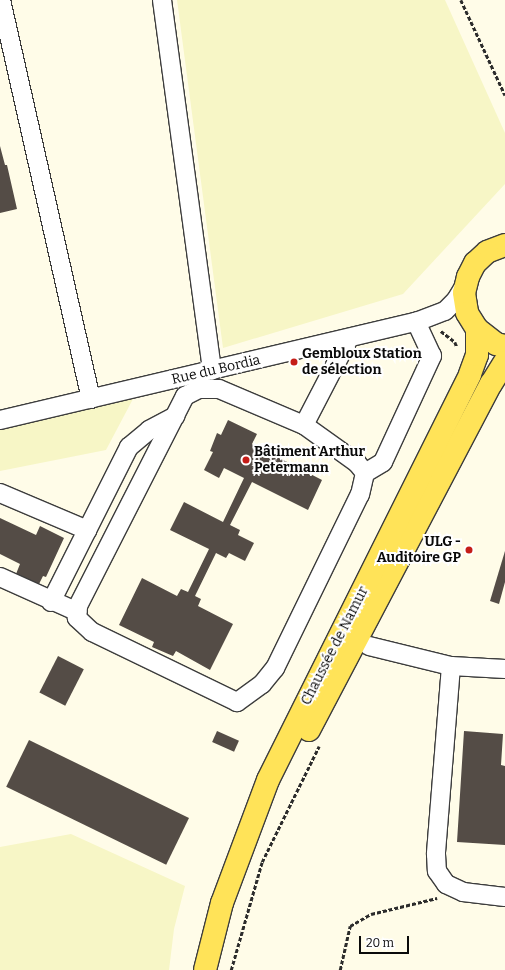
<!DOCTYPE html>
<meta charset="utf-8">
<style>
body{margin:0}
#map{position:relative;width:505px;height:970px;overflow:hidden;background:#fffce8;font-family:Bitter,serif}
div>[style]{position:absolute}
.farmland>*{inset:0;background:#f7f6c6}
.building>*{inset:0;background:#544c46;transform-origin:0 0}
.path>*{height:2.5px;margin-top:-1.25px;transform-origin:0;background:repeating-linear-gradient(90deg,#2c2c2c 0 4px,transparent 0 6px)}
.roads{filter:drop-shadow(1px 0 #3d3d3d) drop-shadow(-1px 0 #3d3d3d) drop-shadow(0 1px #3d3d3d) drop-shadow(0 -1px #3d3d3d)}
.minor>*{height:18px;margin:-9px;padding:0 9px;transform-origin:9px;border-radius:9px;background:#fff}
.major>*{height:22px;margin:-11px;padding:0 11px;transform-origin:11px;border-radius:11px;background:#ffe358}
.dots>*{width:11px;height:11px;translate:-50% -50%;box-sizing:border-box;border:2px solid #fff;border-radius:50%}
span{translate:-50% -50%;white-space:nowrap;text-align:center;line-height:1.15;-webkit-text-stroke:4px #fff;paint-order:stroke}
.poi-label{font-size:14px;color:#0a0a0a;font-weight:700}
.left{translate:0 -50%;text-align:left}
.right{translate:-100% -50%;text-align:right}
.street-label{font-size:14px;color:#0a0a0a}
.scale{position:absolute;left:359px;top:936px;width:50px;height:18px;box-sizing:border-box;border:2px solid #0a0a0a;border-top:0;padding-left:5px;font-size:12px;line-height:14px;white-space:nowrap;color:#0a0a0a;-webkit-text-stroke:3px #fff;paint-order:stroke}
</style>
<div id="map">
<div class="farmland">
<div style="clip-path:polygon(177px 0,445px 0,505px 133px,505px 184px,403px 294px,223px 348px)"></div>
<div style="clip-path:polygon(134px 397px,106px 450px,0 471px,0 429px)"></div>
<div style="clip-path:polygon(71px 834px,185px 886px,174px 929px,169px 970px,0 970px,0 847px)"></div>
</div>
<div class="building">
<div style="clip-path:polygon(0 146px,5px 165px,7px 165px,17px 209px,0 213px)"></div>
<div style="clip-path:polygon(228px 420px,257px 434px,252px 444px,322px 480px,308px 510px,252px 482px,230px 525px,240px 530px,238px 535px,254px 543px,245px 561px,229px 553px,226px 558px,216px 553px,195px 596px,201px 599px,198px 606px,233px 624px,210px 670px,176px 651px,173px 656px,152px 647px,154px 642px,119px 625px,142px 578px,177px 596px,181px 589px,188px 592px,209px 549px,170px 530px,184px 502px,223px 522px,244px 478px,224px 468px,219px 478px,204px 470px,213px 452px,210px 451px,217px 433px,221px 435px)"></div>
<div style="clip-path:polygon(0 518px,36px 535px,40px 526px,64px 538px,46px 577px,43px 576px,38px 586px,16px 574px,20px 564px,0 554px)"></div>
<div style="clip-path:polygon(505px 551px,505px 582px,499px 604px,490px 601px)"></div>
<div style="left:58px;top:656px;width:29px;height:41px;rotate:27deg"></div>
<div style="left:217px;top:731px;width:24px;height:12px;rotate:24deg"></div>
<div style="clip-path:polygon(464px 731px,503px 734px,501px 765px,505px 766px,505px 845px,457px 842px)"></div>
<div style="left:29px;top:740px;width:178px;height:52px;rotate:26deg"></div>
</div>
<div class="path">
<div style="left:461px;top:0;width:105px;rotate:65.1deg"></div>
<div style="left:441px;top:331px;width:18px;rotate:38deg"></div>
<div style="left:455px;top:342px;width:5px;rotate:68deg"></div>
<div style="left:231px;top:970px;width:112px;rotate:-74deg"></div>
<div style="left:262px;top:862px;width:129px;rotate:-63.8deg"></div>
<div style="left:340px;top:970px;width:45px;rotate:-77.2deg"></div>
<div style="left:350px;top:926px;width:24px;rotate:-30deg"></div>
<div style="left:371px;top:914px;width:68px;rotate:-13.6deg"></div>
</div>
<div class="roads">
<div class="minor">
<div style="left:1px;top:0;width:409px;rotate:77.3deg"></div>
<div style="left:162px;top:0;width:374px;rotate:82.3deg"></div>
<div style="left:199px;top:389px;width:20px"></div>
<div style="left:219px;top:389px;width:92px;rotate:23deg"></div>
<div style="left:304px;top:425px;width:65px;rotate:35.6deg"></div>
<div style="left:357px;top:463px;width:13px;rotate:51deg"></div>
<div style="left:365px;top:473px;width:22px;rotate:103deg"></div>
<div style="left:360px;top:494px;width:194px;rotate:116deg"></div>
<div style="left:275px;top:668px;width:21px;rotate:129deg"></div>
<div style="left:262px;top:684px;width:31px;rotate:144deg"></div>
<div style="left:237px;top:702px;width:161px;rotate:-154.2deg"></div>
<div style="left:92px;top:632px;width:21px;rotate:-137deg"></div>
<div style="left:77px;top:618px;width:12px;rotate:-85deg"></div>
<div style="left:78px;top:606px;width:236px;rotate:-63deg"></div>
<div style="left:185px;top:396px;width:16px;rotate:-27deg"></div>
<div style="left:0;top:420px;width:427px;rotate:-13.3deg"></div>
<div style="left:416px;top:322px;width:31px;rotate:-21deg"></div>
<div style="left:445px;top:311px;width:16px;rotate:-45deg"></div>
<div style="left:456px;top:300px;width:17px;rotate:-59deg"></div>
<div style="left:304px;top:425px;width:96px;rotate:-62.6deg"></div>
<div style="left:365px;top:473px;width:21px;rotate:-31deg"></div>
<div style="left:383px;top:462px;width:117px;rotate:-65.2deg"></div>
<div style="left:432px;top:356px;width:38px;rotate:-115deg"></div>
<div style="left:0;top:493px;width:95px;rotate:23deg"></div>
<div style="left:0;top:577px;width:85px;rotate:24.2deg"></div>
<div style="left:51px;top:602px;width:174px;rotate:-63.3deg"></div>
<div style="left:129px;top:447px;width:26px;rotate:-40deg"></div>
<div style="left:149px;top:430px;width:30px;rotate:-28deg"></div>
<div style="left:369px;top:646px;width:84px;rotate:13.7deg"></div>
<div style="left:451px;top:666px;width:54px;rotate:3.2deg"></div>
<div style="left:451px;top:666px;width:189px;rotate:94.6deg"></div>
<div style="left:436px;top:854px;width:17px;rotate:87deg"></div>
<div style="left:437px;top:871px;width:16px;rotate:55deg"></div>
<div style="left:446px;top:884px;width:19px;rotate:25deg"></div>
<div style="left:463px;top:892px;width:42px;rotate:6.8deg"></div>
</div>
<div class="major">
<div style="left:505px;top:245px;width:19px;rotate:159deg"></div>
<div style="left:487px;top:252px;width:16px;rotate:137deg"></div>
<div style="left:475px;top:263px;width:16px;rotate:117deg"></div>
<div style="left:468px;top:277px;width:16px;rotate:104deg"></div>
<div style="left:464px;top:293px;width:20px;rotate:81deg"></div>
<div style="left:467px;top:313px;width:19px;rotate:58deg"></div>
<div style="left:477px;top:329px;width:24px;rotate:38deg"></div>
<div style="left:496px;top:344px;width:9px;rotate:13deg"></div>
<div style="left:309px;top:730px;width:391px;rotate:-62.3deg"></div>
<div style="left:491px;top:384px;width:26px;rotate:-58deg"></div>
<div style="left:205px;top:970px;width:69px;rotate:-75.8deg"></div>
<div style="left:222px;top:903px;width:131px;rotate:-69.5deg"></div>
<div style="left:268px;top:780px;width:453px;rotate:-63.5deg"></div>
<div style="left:470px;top:374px;width:20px;rotate:-70deg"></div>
<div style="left:477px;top:355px;width:26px;rotate:-90deg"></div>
</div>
</div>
<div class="dots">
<div style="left:294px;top:362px;background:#c51d18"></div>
<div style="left:246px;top:460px;background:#c51d18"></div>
<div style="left:469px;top:550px;background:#c51d18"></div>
</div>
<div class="poi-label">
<span class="left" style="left:302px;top:362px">Gembloux Station<br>de sélection</span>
<span class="left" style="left:254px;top:460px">Bâtiment Arthur<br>Petermann</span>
<span class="right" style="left:461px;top:550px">ULG -<br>Auditoire GP</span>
</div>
<div class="street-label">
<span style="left:216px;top:370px;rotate:-13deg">Rue du Bordia</span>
<span style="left:335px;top:646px;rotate:-63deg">Chaussée de Namur</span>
</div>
<div class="scale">20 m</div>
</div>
